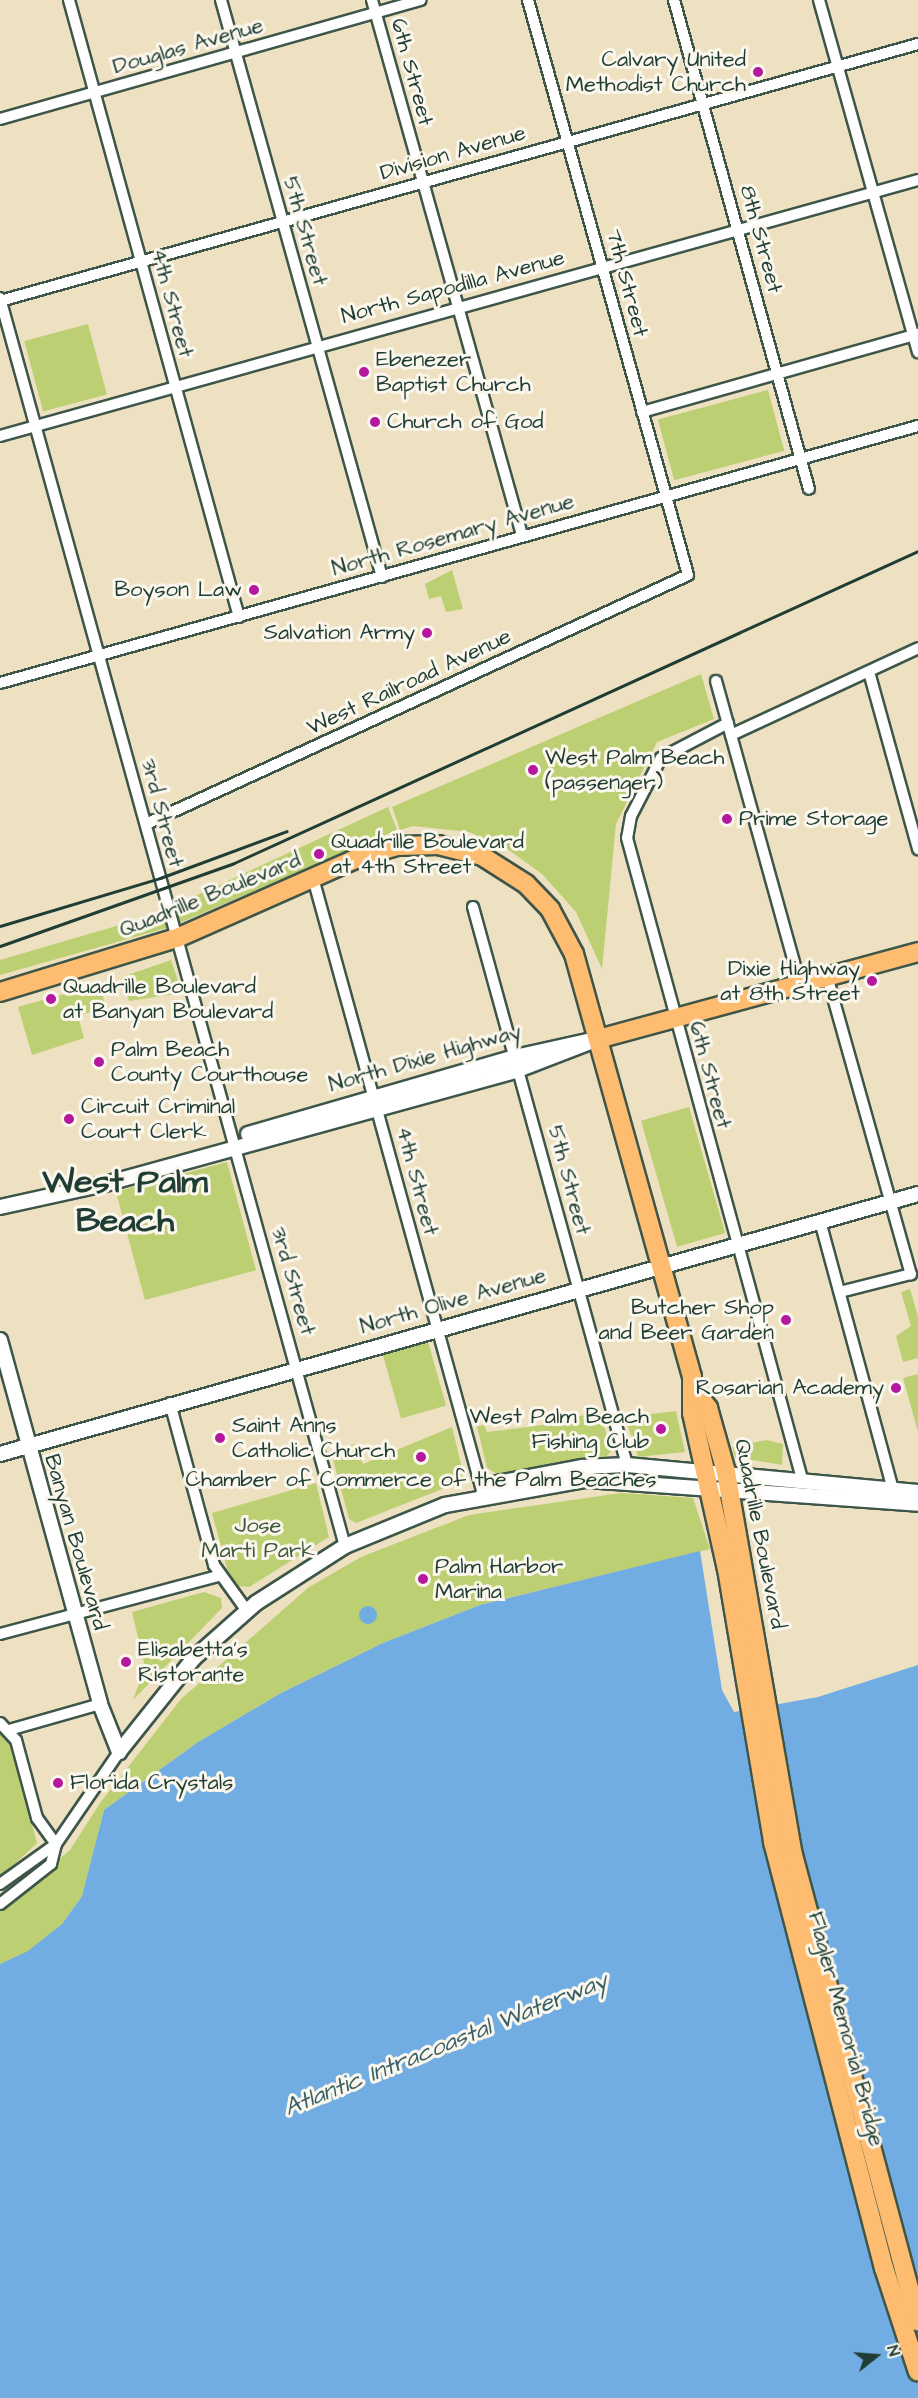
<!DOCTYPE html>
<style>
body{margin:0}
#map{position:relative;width:918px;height:2398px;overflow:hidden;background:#eee1c2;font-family:"Architects Daughter",sans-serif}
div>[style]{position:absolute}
.green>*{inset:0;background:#bccf72;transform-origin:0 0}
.water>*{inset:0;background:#71ade2}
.round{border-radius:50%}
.roads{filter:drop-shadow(2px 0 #3e5649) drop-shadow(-2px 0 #3e5649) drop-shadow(0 2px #3e5649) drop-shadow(0 -2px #3e5649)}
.minor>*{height:10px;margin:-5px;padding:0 5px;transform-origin:5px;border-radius:5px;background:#fff}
.tertiary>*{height:14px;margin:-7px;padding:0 7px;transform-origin:7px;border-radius:7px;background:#fff}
.primary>*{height:18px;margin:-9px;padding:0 9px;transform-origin:9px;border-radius:9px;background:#fdbc6f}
.rail>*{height:3px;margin:-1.5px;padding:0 1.5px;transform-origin:1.5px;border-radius:1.5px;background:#1f3d34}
.dots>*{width:16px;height:16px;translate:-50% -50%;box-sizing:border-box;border:3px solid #fbf7ec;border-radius:50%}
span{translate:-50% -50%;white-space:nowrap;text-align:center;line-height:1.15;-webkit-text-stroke:6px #fbf7ec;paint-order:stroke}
.street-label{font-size:22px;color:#1f3d34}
.poi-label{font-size:22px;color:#1f3d34}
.right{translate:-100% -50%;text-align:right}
.left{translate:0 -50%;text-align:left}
.park-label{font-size:22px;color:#3e5a40}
.water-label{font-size:24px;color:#385f68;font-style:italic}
.town-label{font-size:34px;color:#1f3d34;font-weight:700}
.north{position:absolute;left:846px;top:2326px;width:60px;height:60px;-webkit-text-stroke:4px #fbf7ec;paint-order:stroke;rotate:73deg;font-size:16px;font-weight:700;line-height:24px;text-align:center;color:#1f3d34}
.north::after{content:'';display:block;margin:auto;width:21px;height:27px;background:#1f3d34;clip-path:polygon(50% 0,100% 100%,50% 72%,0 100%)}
</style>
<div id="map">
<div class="green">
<div style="left:88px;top:324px;width:73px;height:66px;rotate:75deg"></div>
<div style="left:768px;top:390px;width:63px;height:114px;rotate:75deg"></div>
<div style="clip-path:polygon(452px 570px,463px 609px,446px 612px,441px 596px,429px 599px,425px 584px)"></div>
<div style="clip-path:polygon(701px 674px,714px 719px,657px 742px,616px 824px,602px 969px,576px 912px,542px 874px,506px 848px,469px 832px,413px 826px,400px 830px,392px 807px)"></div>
<div style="clip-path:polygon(388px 807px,397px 830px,170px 927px,0 975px,0 960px,154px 915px)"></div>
<div style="clip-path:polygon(171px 960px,182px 993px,129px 1001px,122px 977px)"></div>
<div style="clip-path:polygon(99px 984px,106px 1007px,78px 1016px,84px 1038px,32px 1055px,18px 1007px)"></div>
<div style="left:689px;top:1107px;width:131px;height:50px;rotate:74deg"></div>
<div style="left:227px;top:1162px;width:112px;height:115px;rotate:75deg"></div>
<div style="clip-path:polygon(910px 1289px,918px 1316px,918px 1358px,903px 1362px,896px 1336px,911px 1326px,901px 1292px)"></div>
<div style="left:428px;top:1342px;width:66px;height:47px;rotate:74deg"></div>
<div style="clip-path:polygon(918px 1374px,918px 1432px,903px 1378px)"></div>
<div style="clip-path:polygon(600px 1411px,611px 1451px,605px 1458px,497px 1474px,487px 1468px,477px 1426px,484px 1425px,487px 1432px,543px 1425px)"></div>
<div style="clip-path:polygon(676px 1411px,685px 1452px,638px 1457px,625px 1417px)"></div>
<div style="clip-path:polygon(452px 1427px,465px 1480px,356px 1523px,349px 1519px,331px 1452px,354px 1444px,363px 1464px)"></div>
<div style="clip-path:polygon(766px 1440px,783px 1444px,782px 1465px,735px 1457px,732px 1447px)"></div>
<div style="clip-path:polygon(316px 1483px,329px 1537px,249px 1587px,237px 1586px,229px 1576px,212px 1513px)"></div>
<div style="clip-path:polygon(621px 1493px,693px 1498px,710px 1549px,480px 1605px,383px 1643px,281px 1693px,198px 1742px,104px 1810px,82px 1896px,62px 1924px,29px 1951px,0 1964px,0 1910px,70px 1850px,100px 1803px,181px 1699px,309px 1587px,361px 1557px,469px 1515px)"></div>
<div style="clip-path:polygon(204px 1592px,221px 1598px,222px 1608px,133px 1700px,145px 1667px,132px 1612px)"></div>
<div style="clip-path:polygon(0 1731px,11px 1747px,37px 1843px,0 1878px)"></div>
</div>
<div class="water">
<div style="clip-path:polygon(700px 1551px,722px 1690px,734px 1712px,818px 1697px,918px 1665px,918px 2398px,0 2398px,0 1964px,28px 1951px,62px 1924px,82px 1896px,104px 1810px,198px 1742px,281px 1693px,383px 1643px,480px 1605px)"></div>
<div class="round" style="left:359px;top:1606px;width:18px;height:18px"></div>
</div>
<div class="roads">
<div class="minor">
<div style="left:69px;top:0;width:640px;rotate:74.6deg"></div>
<div style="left:221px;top:0;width:599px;rotate:74.41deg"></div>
<div style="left:372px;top:0;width:556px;rotate:74.34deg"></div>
<div style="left:674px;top:0;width:507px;rotate:74.57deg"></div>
<div style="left:819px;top:0;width:366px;rotate:74.3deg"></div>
<div style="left:0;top:119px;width:437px;rotate:-15.8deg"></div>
<div style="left:0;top:298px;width:1295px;rotate:74.55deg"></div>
<div style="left:0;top:301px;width:953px;rotate:-15.64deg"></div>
<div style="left:642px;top:412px;width:287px;rotate:-15.8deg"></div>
<div style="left:0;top:436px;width:953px;rotate:-15.58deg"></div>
<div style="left:869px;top:672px;width:184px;rotate:74.5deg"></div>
<div style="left:716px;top:681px;width:314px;rotate:74.5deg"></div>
<div style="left:0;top:683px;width:953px;rotate:-15.64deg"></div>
<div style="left:728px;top:723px;width:76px;rotate:152.4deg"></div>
<div style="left:661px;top:758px;width:65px;rotate:117.3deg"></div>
<div style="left:631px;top:816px;width:22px;rotate:100deg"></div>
<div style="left:627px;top:838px;width:664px;rotate:74.73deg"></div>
<div style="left:731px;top:735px;width:206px;rotate:-24.9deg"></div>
<div style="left:146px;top:824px;width:596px;rotate:-24.67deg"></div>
<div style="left:688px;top:575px;width:597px;rotate:-105.55deg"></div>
<div style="left:313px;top:878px;width:639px;rotate:74.57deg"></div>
<div style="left:473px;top:907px;width:579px;rotate:74.57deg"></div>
<div style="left:827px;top:976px;width:310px;rotate:74.3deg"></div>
<div style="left:911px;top:1274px;width:73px;rotate:165.8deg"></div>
<div style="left:820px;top:1221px;width:278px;rotate:74.8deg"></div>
<div style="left:170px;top:1403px;width:168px;rotate:74.8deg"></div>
<div style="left:214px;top:1565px;width:57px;rotate:54.3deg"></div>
<div style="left:0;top:1634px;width:226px;rotate:-14.9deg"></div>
<div style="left:0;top:1723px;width:23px;rotate:47deg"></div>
<div style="left:16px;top:1740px;width:81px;rotate:74.9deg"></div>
<div style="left:37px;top:1818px;width:32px;rotate:54deg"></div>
<div style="left:9px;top:1730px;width:95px;rotate:-15.9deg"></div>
<div style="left:0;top:1884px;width:69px;rotate:-35.5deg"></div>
<div style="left:0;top:1904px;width:65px;rotate:-38.1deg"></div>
<div style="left:51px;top:1864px;width:21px;rotate:-76deg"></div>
<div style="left:56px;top:1844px;width:112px;rotate:-55.6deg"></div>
</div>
<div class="tertiary">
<div style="left:248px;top:1134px;width:278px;rotate:-16.1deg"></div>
<div style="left:515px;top:1057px;width:84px;rotate:-12.4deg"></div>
<div style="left:0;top:1207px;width:112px;rotate:-12.4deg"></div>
<div style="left:109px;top:1183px;width:424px;rotate:-15.4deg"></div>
<div style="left:518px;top:1070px;width:86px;rotate:-21.2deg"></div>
<div style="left:0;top:1340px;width:377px;rotate:74.6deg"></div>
<div style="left:100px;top:1704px;width:52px;rotate:68.4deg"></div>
<div style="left:119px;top:1752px;width:120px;rotate:-51.4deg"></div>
<div style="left:194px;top:1658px;width:83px;rotate:-41.6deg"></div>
<div style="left:256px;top:1603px;width:106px;rotate:-32.6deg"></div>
<div style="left:345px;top:1546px;width:108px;rotate:-22.3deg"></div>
<div style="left:445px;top:1505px;width:143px;rotate:-10.1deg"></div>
<div style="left:586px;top:1480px;width:333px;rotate:4.1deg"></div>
<div style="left:0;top:1454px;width:954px;rotate:-15.81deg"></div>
<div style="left:483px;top:1494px;width:19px;rotate:-36deg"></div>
<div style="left:498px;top:1483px;width:86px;rotate:-10.8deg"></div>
<div style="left:582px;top:1467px;width:45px;rotate:-2.5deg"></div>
<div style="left:627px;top:1465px;width:292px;rotate:5.3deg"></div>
</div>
<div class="primary">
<div style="left:0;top:992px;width:185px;rotate:-17deg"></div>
<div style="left:177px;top:938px;width:202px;rotate:-23.9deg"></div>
<div style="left:362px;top:856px;width:37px;rotate:-16deg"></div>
<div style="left:398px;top:846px;width:40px;rotate:-1.4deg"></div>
<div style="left:438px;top:845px;width:45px;rotate:14deg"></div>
<div style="left:482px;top:856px;width:52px;rotate:32.5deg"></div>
<div style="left:526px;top:884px;width:35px;rotate:46deg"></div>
<div style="left:550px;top:909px;width:51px;rotate:61.9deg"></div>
<div style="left:574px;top:954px;width:439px;rotate:74.4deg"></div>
<div style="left:692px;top:1377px;width:36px;rotate:90deg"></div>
<div style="left:692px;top:1413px;width:160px;rotate:77.4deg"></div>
<div style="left:727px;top:1569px;width:277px;rotate:80.4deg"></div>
<div style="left:773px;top:1842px;width:440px;rotate:75.4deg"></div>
<div style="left:884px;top:2268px;width:109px;rotate:71.9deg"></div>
<div style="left:598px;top:1039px;width:332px;rotate:-15.2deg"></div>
<div style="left:694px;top:1390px;width:23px;rotate:52deg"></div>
<div style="left:708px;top:1408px;width:66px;rotate:74.3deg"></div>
<div style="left:726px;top:1472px;width:389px;rotate:80.1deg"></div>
<div style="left:793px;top:1855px;width:483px;rotate:75deg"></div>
</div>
</div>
<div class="rail">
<div style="left:0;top:926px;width:167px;rotate:-16.7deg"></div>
<div style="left:160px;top:878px;width:135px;rotate:-20.3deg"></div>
<div style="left:0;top:946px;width:248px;rotate:-19.5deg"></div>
<div style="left:234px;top:863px;width:752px;rotate:-24.52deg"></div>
</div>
<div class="dots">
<div style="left:758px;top:72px;background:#b5179e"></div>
<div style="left:364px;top:372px;background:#b5179e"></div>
<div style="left:375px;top:422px;background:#b5179e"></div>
<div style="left:254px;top:590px;background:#b5179e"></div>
<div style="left:427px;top:633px;background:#b5179e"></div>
<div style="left:533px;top:770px;background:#b5179e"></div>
<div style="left:727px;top:819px;background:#b5179e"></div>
<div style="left:319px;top:854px;background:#b5179e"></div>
<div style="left:872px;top:981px;background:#b5179e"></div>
<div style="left:51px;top:999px;background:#b5179e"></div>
<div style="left:99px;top:1062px;background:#b5179e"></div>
<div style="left:69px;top:1119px;background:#b5179e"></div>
<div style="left:786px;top:1320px;background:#b5179e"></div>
<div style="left:896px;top:1388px;background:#b5179e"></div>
<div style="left:661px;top:1429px;background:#b5179e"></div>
<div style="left:220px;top:1438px;background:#b5179e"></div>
<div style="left:421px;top:1457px;background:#b5179e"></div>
<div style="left:423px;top:1579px;background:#b5179e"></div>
<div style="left:126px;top:1662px;background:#b5179e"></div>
<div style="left:58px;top:1783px;background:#b5179e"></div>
</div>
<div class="street-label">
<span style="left:188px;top:46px;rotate:-16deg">Douglas Avenue</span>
<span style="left:412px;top:72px;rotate:75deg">6th Street</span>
<span style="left:453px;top:153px;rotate:-16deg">Division Avenue</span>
<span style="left:305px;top:231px;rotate:74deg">5th Street</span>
<span style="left:761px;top:239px;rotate:75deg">8th Street</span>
<span style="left:627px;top:283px;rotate:75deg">7th Street</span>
<span style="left:453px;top:287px;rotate:-15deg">North Sapodilla Avenue</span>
<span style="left:172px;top:303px;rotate:75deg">4th Street</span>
<span style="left:453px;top:535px;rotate:-16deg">North Rosemary Avenue</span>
<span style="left:409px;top:682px;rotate:-25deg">West Railroad Avenue</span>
<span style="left:162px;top:813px;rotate:75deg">3rd Street</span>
<span style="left:210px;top:895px;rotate:-22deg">Quadrille Boulevard</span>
<span style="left:425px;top:1058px;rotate:-16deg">North Dixie Highway</span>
<span style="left:710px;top:1075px;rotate:75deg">6th Street</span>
<span style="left:569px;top:1180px;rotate:75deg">5th Street</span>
<span style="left:417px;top:1181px;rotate:75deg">4th Street</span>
<span style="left:293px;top:1281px;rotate:74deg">3rd Street</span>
<span style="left:453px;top:1301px;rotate:-16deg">North Olive Avenue</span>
<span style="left:760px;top:1534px;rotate:79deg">Quadrille Boulevard</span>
<span style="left:76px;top:1542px;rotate:74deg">Banyan Boulevard</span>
<span style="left:846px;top:2029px;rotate:75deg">Flagler Memorial Bridge</span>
</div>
<div class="poi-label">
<span class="right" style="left:746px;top:72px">Calvary United<br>Methodist Church</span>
<span class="left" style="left:376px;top:372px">Ebenezer<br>Baptist Church</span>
<span class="left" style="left:387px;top:422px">Church of God</span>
<span class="right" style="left:242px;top:590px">Boyson Law</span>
<span class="right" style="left:415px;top:633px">Salvation Army</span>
<span class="left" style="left:545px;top:770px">West Palm Beach<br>(passenger)</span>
<span class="left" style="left:739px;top:819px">Prime Storage</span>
<span class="left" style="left:331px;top:854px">Quadrille Boulevard<br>at 4th Street</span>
<span class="right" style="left:860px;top:981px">Dixie Highway<br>at 8th Street</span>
<span class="left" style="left:63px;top:999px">Quadrille Boulevard<br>at Banyan Boulevard</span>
<span class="left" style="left:111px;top:1062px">Palm Beach<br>County Courthouse</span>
<span class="left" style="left:81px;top:1119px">Circuit Criminal<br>Court Clerk</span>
<span class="right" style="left:774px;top:1320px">Butcher Shop<br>and Beer Garden</span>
<span class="right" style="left:884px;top:1388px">Rosarian Academy</span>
<span class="right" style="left:649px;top:1429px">West Palm Beach<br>Fishing Club</span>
<span class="left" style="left:232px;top:1438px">Saint Anns<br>Catholic Church</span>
<span style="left:421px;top:1480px">Chamber of Commerce of the Palm Beaches</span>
<span class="left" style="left:435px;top:1579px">Palm Harbor<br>Marina</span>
<span class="left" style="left:138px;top:1662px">Elisabetta's<br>Ristorante</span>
<span class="left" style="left:70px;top:1783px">Florida Crystals</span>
</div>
<div class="park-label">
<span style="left:258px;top:1538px">Jose<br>Marti Park</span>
</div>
<div class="water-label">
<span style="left:446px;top:2045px;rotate:-22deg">Atlantic Intracoastal Waterway</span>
</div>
<div class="town-label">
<span style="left:125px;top:1202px">West Palm<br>Beach</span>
</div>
<div class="north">N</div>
</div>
